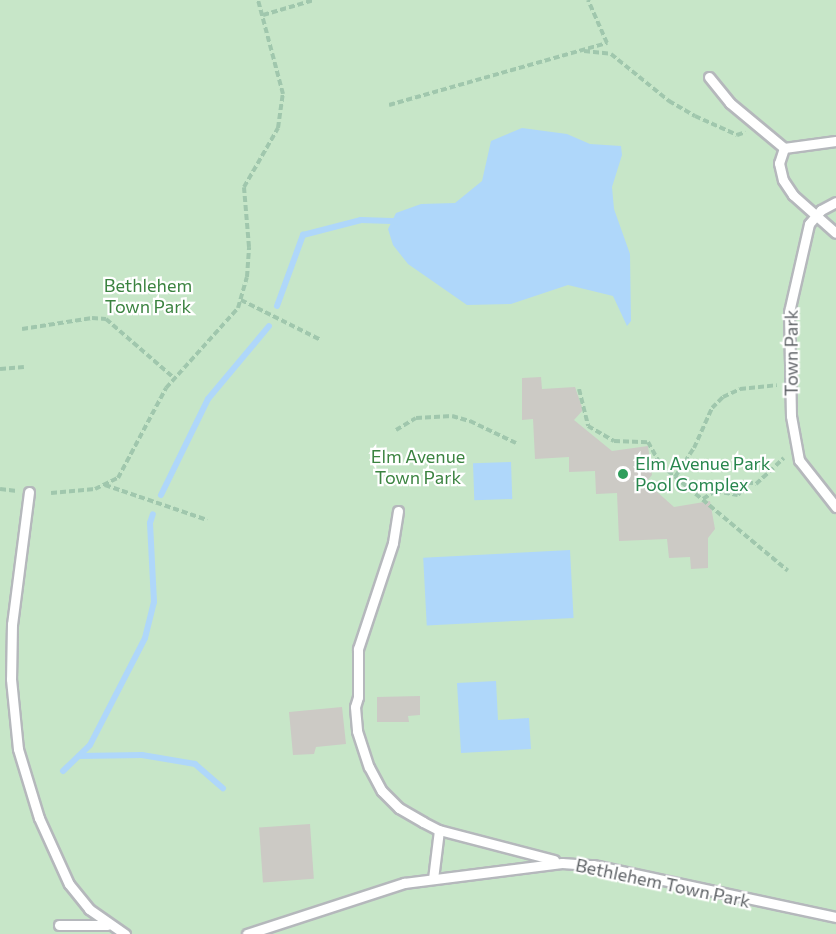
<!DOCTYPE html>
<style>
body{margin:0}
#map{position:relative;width:836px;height:934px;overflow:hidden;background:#f0efe8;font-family:Commissioner,sans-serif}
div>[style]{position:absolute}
.green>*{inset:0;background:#c7e6c8;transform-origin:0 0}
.water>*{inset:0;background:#afd7fa;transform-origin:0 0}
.stream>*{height:6px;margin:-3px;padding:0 3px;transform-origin:3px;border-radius:3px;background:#afd7fa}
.building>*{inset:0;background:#cccac5;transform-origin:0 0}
.path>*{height:4px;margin-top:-2px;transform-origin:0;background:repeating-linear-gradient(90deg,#a0c7ad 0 6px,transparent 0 9px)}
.roads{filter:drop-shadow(2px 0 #b5b8bc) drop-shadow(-2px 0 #b5b8bc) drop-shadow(0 2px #b5b8bc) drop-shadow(0 -2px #b5b8bc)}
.lane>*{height:9px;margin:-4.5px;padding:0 4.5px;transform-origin:4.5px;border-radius:4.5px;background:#fff}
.dots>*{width:16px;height:16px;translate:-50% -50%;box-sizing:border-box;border:3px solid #fff;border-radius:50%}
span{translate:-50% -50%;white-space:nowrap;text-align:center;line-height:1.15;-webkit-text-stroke:4.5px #fff;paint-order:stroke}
.park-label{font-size:18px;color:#3b8340}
.street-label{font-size:18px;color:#5f6367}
.leisure-label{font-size:18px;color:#27864d}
.left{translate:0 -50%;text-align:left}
</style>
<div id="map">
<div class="green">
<div style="left:0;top:0;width:836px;height:934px"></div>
</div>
<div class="water">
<div style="clip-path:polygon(522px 128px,567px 134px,590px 144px,621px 146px,622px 155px,612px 187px,614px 209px,630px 254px,631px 321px,627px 326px,613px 296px,568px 285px,511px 304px,467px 305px,408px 264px,393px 245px,388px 229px,396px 213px,421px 204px,455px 203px,482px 181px,491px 141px)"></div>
<div style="left:511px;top:462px;width:37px;height:38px;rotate:88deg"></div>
<div style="left:570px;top:550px;width:68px;height:147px;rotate:87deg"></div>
<div style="clip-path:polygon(496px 681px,498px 720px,529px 718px,531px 749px,461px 753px,457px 683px)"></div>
</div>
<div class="stream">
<div style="left:277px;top:306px;width:76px;rotate:-69.9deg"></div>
<div style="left:303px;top:235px;width:60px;rotate:-14.5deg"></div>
<div style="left:361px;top:220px;width:38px;rotate:2deg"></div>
<div style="left:161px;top:495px;width:107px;rotate:-63.9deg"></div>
<div style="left:208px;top:399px;width:95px;rotate:-50.1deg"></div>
<div style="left:79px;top:756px;width:63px;rotate:-0.9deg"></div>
<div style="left:142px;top:755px;width:54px;rotate:9.6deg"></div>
<div style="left:195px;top:764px;width:37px;rotate:41deg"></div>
<div style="left:63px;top:771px;width:37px;rotate:-44deg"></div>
<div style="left:90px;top:745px;width:120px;rotate:-62.8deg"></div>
<div style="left:145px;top:638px;width:37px;rotate:-76deg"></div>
<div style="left:154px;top:602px;width:79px;rotate:-92.9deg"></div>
<div style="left:150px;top:523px;width:9px;rotate:-72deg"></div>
</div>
<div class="building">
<div style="clip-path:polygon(541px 377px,542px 389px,575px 387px,583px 410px,574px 420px,612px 451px,648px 446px,652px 475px,646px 482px,674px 507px,710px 501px,715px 529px,708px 538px,708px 568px,691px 569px,690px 557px,669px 558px,667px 539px,619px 541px,617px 493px,596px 494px,595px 471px,569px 472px,569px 457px,535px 459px,533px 419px,522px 420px,522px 378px)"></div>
<div style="clip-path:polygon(420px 696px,420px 715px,408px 716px,409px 722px,377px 722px,377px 697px)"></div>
<div style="clip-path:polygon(342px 707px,346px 744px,316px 747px,314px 754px,293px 755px,289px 712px)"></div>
<div style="left:310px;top:824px;width:55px;height:51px;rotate:86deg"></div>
</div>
<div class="path">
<div style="left:263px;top:15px;width:53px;rotate:-16.4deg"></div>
<div style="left:584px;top:51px;width:27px;rotate:6deg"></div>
<div style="left:611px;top:54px;width:75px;rotate:39deg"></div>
<div style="left:669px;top:101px;width:30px;rotate:30deg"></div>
<div style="left:695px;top:116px;width:46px;rotate:24.3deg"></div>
<div style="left:737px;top:135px;width:9px;rotate:-18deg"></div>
<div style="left:389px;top:105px;width:227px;rotate:-15.9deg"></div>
<div style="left:607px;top:43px;width:47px;rotate:-113.8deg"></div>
<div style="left:241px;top:300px;width:89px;rotate:26.6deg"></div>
<div style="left:22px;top:329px;width:71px;rotate:-8.9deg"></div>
<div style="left:92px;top:318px;width:14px;rotate:4deg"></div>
<div style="left:106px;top:319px;width:90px;rotate:40.9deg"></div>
<div style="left:0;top:369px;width:24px;rotate:-5deg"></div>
<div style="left:579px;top:389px;width:38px;rotate:76deg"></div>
<div style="left:588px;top:426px;width:30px;rotate:30deg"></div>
<div style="left:614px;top:441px;width:34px;rotate:2deg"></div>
<div style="left:648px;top:442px;width:26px;rotate:61deg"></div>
<div style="left:661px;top:465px;width:165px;rotate:39.8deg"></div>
<div style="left:396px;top:430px;width:23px;rotate:-31deg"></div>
<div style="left:416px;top:418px;width:36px;rotate:-3deg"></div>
<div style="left:452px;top:416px;width:19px;rotate:16deg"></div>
<div style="left:470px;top:421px;width:51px;rotate:25.6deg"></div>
<div style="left:675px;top:477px;width:35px;rotate:-57deg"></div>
<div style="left:694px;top:448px;width:44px;rotate:-65.8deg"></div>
<div style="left:712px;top:408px;width:16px;rotate:-45deg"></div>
<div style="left:723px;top:397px;width:19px;rotate:-25deg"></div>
<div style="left:740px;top:389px;width:37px;rotate:-6deg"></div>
<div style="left:105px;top:485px;width:108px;rotate:18.9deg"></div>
<div style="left:0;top:489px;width:17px;rotate:7deg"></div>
<div style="left:51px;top:493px;width:44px;rotate:-5.2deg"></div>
<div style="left:95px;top:489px;width:25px;rotate:-26deg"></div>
<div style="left:118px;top:478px;width:102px;rotate:-61.9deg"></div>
<div style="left:166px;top:388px;width:108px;rotate:-48deg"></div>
<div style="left:238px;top:308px;width:32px;rotate:-74deg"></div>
<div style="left:247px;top:277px;width:30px;rotate:-86deg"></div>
<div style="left:249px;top:247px;width:60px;rotate:-94.8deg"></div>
<div style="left:244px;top:187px;width:68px;rotate:-60deg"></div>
<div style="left:278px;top:128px;width:34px;rotate:-82deg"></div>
<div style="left:283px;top:94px;width:97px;rotate:-104.9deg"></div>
<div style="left:703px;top:499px;width:14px;rotate:-34deg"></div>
<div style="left:715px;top:491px;width:23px;rotate:10deg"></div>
<div style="left:738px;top:495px;width:16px;rotate:-55deg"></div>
<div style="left:747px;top:482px;width:9px;rotate:13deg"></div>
<div style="left:756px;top:484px;width:38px;rotate:-43deg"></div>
</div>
<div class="roads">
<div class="lane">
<div style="left:709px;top:77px;width:33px;rotate:51deg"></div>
<div style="left:730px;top:103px;width:70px;rotate:39.8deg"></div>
<div style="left:784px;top:148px;width:16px;rotate:108deg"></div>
<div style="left:779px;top:163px;width:17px;rotate:77deg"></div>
<div style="left:783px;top:180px;width:18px;rotate:56deg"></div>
<div style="left:793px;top:195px;width:57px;rotate:41.5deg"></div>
<div style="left:784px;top:148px;width:52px;rotate:-7.7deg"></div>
<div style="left:836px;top:202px;width:17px;rotate:152deg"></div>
<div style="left:821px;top:210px;width:18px;rotate:131deg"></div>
<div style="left:809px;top:224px;width:90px;rotate:102.8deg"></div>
<div style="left:789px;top:312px;width:104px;rotate:88.9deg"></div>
<div style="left:791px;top:416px;width:45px;rotate:79.7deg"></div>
<div style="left:799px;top:460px;width:60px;rotate:51.8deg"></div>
<div style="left:29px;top:492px;width:133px;rotate:97.3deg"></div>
<div style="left:12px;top:624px;width:55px;rotate:91deg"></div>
<div style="left:11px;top:679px;width:70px;rotate:84.3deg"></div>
<div style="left:18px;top:749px;width:72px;rotate:73.1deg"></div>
<div style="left:39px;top:818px;width:72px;rotate:65.6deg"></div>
<div style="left:69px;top:884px;width:32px;rotate:51deg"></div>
<div style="left:89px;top:909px;width:44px;rotate:34.8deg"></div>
<div style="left:398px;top:511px;width:32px;rotate:99deg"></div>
<div style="left:393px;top:543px;width:112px;rotate:108.3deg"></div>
<div style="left:358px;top:649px;width:48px;rotate:90deg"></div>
<div style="left:358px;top:697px;width:10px;rotate:107deg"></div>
<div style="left:355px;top:707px;width:24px;rotate:85deg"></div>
<div style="left:357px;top:731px;width:38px;rotate:72deg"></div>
<div style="left:369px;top:767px;width:27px;rotate:62deg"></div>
<div style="left:382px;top:791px;width:24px;rotate:45deg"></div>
<div style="left:399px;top:808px;width:28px;rotate:30deg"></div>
<div style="left:423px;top:822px;width:18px;rotate:27deg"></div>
<div style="left:439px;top:830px;width:119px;rotate:14.6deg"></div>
<div style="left:433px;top:879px;width:49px;rotate:-83deg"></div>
<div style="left:59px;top:925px;width:48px"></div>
<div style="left:247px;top:934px;width:165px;rotate:-18deg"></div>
<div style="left:404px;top:883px;width:159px;rotate:-7.2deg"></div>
<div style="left:562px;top:863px;width:31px;rotate:4deg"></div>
<div style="left:593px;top:865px;width:249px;rotate:12.1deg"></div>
</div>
</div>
<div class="dots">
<div style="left:623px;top:474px;background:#2e9e5b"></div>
</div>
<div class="park-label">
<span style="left:148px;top:296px">Bethlehem<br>Town Park</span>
<span style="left:418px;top:467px">Elm Avenue<br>Town Park</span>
</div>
<div class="street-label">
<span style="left:791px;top:353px;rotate:-90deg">Town Park</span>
<span style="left:663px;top:883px;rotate:12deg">Bethlehem Town Park</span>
</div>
<div class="leisure-label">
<span class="left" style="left:635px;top:474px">Elm Avenue Park<br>Pool Complex</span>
</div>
</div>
